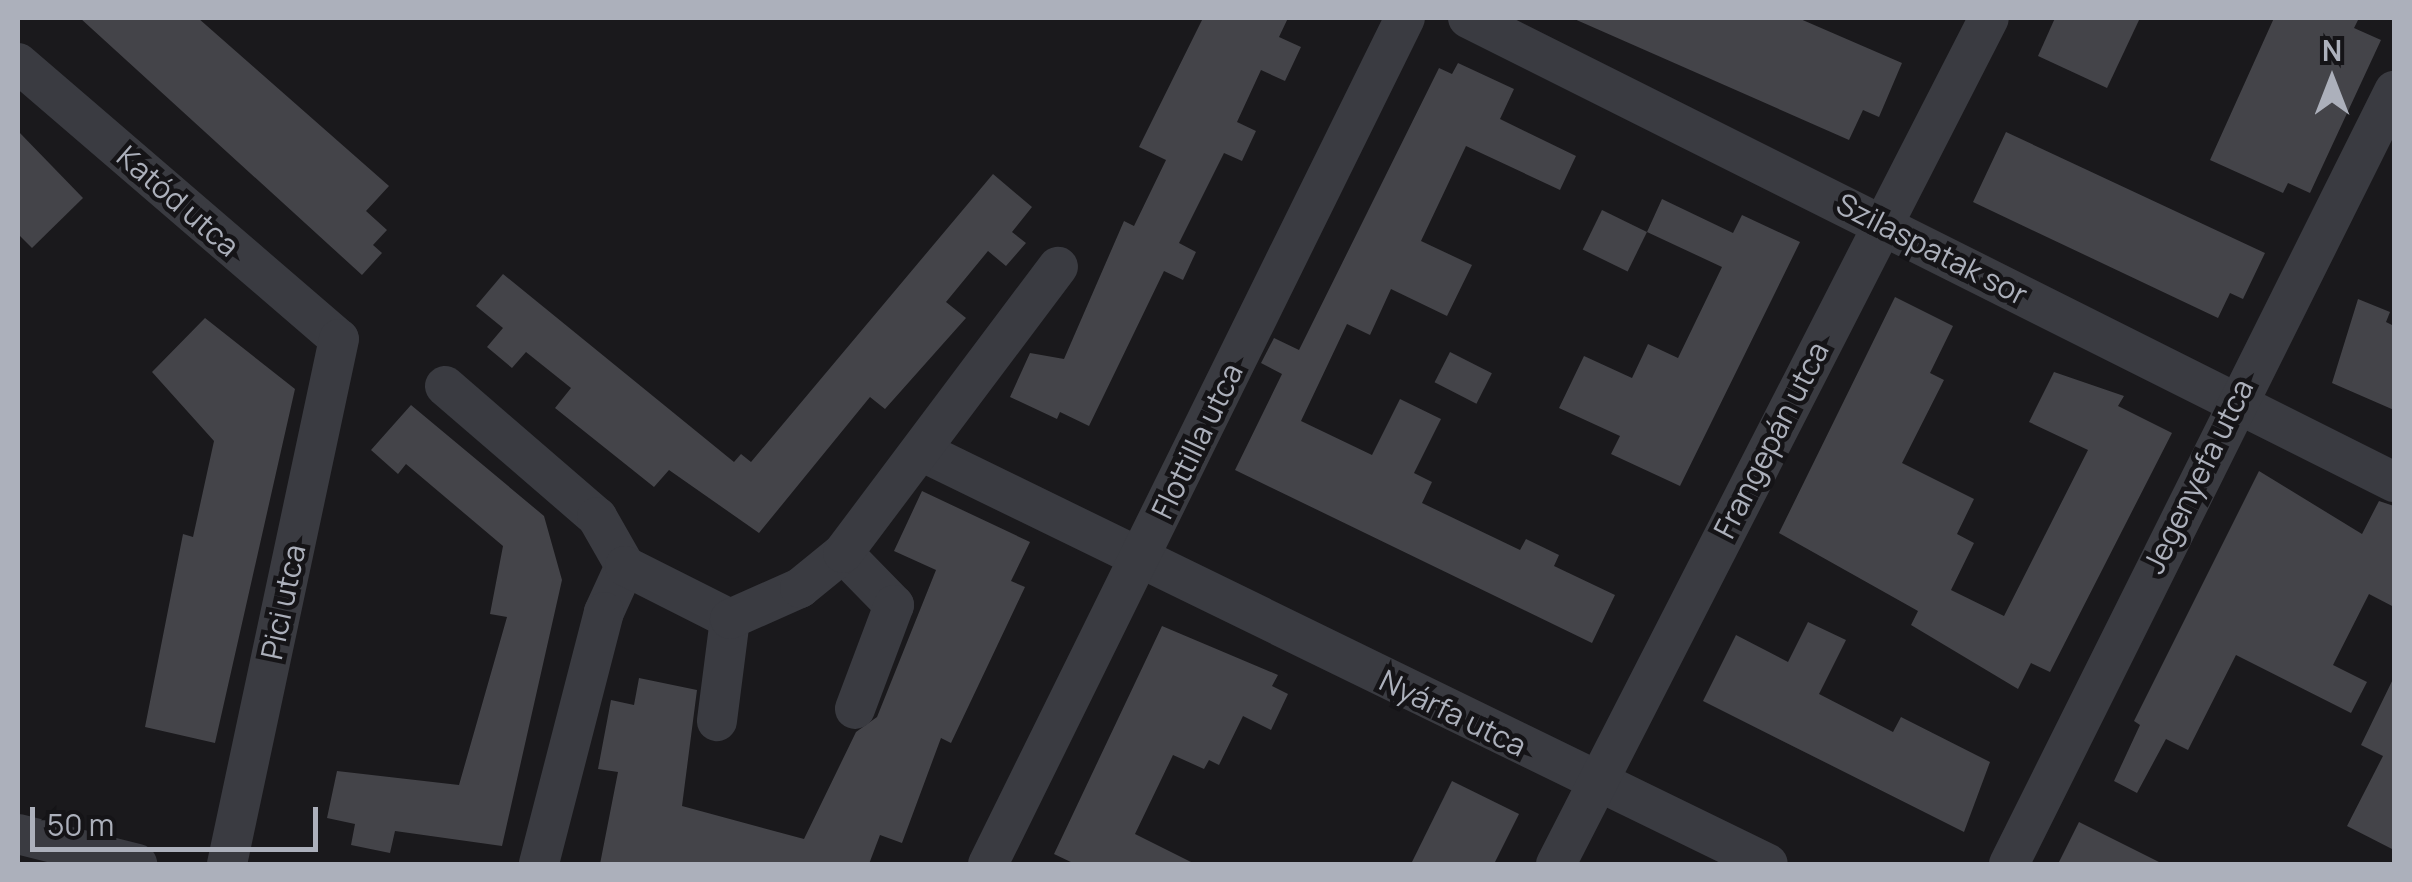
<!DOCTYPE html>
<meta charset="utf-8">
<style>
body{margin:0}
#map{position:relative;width:2412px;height:882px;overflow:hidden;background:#1a191c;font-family:Manrope,sans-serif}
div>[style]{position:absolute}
.building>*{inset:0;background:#444449;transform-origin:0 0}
.minor>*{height:40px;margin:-20px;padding:0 20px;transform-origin:20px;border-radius:20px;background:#3a3b41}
span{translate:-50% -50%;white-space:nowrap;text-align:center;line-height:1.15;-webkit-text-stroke:9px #151417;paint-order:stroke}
.street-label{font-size:30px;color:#acb0bb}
.frame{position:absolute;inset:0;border:20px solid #acb0bb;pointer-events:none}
.north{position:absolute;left:2282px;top:30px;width:100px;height:100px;-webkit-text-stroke:8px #151417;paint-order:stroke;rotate:0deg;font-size:28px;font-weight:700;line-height:40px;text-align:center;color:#acb0bb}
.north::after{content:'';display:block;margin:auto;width:35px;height:45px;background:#acb0bb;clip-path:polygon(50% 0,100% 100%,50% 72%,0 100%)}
.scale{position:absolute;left:30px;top:807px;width:288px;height:45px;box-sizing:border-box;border:5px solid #acb0bb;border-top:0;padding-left:12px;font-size:30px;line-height:35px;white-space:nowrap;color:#acb0bb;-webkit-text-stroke:8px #151417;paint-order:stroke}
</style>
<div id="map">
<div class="building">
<div style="clip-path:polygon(80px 18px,198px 18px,389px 186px,366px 211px,387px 230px,373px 245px,382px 253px,362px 275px)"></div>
<div style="clip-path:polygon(1203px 18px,1288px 18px,1279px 37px,1301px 47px,1285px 81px,1261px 70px,1237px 122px,1256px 131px,1242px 161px,1224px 153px,1179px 243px,1196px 252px,1183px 280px,1164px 271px,1089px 426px,1060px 412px,1057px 419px,1010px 397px,1030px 353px,1064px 359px,1124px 221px,1134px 226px,1166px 160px,1139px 147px)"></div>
<div style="clip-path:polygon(1572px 18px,1798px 18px,1902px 63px,1879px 117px,1863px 110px,1849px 140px)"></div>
<div style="clip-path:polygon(2055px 18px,2140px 18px,2107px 88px,2038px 56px)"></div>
<div style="clip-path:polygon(2274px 18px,2359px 18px,2354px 28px,2381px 40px,2310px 193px,2288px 183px,2283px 193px,2210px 160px)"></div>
<div style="clip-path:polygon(1458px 63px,1514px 89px,1500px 119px,1576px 156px,1560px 190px,1466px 146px,1421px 241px,1472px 265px,1447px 316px,1391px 289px,1370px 335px,1347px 324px,1301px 421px,1372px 455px,1400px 399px,1441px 419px,1414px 473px,1432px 482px,1422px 503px,1520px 550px,1526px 539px,1559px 555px,1554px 566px,1615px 595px,1592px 643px,1235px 470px,1282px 374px,1261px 363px,1274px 338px,1299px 350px,1439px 68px,1452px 74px)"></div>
<div style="clip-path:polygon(18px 131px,83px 198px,32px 248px,18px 234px)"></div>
<div style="clip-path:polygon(2006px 132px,2265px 253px,2243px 299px,2230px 293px,2218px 318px,1973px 202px)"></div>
<div style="clip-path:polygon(993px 174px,1032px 207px,1012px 232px,1026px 243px,1006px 266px,988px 251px,946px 302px,966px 318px,885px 409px,870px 397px,759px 533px,669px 470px,654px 487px,555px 408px,571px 388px,526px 352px,512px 368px,487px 347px,503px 328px,476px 306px,503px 274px,734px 462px,741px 454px,751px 462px)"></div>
<div style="clip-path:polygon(1662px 199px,1733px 233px,1742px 215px,1800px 242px,1680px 486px,1611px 454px,1620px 436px,1559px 408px,1584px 356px,1632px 378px,1648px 344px,1678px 358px,1722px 267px,1647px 232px)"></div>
<div style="left:1602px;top:210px;width:50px;height:44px;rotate:26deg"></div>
<div style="clip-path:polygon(1895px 297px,1953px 326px,1930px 373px,1944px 380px,1902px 463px,1974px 499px,1957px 534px,1974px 543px,1951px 590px,2004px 616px,2088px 450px,2029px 422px,2054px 372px,2124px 396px,2118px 406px,2172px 433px,2050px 672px,2031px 663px,2018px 689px,1911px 625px,1918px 611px,1779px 533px)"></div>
<div style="clip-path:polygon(2358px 299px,2390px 312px,2386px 322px,2394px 326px,2394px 410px,2332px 383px)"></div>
<div style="clip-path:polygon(205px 318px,295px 389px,215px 743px,145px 727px,183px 534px,193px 537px,214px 441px,152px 372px)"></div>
<div style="left:1450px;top:352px;width:47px;height:34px;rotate:27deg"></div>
<div style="clip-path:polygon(411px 405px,544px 516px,562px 580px,502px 846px,395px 831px,390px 853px,351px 845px,355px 824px,327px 818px,337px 771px,459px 785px,507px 617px,490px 614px,503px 546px,406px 464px,398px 474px,371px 450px)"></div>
<div style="clip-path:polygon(2259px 471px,2362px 534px,2379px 501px,2394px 506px,2394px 607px,2369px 594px,2333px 665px,2367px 682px,2351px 713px,2236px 655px,2188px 750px,2166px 739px,2137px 793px,2114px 781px,2140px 725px,2134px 721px)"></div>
<div style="clip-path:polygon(922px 491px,1030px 542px,1011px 581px,1025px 587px,951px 743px,941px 738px,902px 843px,880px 835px,869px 864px,600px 864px,618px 772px,598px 769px,611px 700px,634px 705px,639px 678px,697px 690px,682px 806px,804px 839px,856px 732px,877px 717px,936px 570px,894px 551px)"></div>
<div style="clip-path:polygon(1808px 622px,1846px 640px,1819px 694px,1893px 732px,1901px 717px,1990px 762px,1964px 832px,1703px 701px,1736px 635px,1788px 662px)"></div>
<div style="clip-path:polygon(1162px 626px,1278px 675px,1272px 686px,1288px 694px,1271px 730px,1243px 716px,1219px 765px,1209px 760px,1204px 769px,1173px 755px,1135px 834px,1195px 864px,1075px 864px,1054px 854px)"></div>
<div style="clip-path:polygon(2394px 677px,2394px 850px,2347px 826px,2383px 756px,2361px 745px)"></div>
<div style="clip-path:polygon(1452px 781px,1519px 814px,1494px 864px,1411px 864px)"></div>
<div style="clip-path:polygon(2079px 822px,2163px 864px,2058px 864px)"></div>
</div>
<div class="minor">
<div style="left:1468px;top:18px;width:1036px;rotate:26.61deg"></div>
<div style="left:18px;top:63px;width:423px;rotate:40.7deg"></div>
<div style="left:339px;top:339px;width:537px;rotate:102.04deg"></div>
<div style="left:445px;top:386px;width:201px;rotate:40.8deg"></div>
<div style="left:597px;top:517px;width:56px;rotate:60.3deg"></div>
<div style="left:625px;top:566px;width:51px;rotate:114.5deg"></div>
<div style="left:604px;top:612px;width:260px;rotate:104.5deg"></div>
<div style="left:921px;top:451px;width:942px;rotate:25.99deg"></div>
<div style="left:843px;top:553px;width:73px;rotate:45.6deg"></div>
<div style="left:894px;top:605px;width:111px;rotate:110.6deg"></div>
<div style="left:625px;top:566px;width:118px;rotate:26.8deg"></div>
<div style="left:730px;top:619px;width:103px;rotate:97.3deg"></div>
<div style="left:730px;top:619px;width:77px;rotate:-23.9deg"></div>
<div style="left:800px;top:588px;width:55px;rotate:-39.1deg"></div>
<div style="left:843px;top:553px;width:358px;rotate:-53.1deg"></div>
<div style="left:18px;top:834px;width:123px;rotate:14.1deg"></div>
<div style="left:988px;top:864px;width:943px;rotate:-63.76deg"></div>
<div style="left:1556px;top:864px;width:950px;rotate:-62.9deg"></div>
<div style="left:2009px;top:864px;width:864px;rotate:-63.52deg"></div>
</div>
<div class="street-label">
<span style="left:178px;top:201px;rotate:41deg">Katód utca</span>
<span style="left:1932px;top:249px;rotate:27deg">Szilaspatak sor</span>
<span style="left:1771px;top:440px;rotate:-63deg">Frangepán utca</span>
<span style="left:1197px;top:441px;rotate:-64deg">Flottilla utca</span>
<span style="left:2198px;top:476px;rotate:-64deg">Jegenyefa utca</span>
<span style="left:283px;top:602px;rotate:-78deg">Pici utca</span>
<span style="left:1453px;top:713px;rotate:26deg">Nyárfa utca</span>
</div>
<div class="frame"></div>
<div class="north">N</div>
<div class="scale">50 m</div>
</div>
